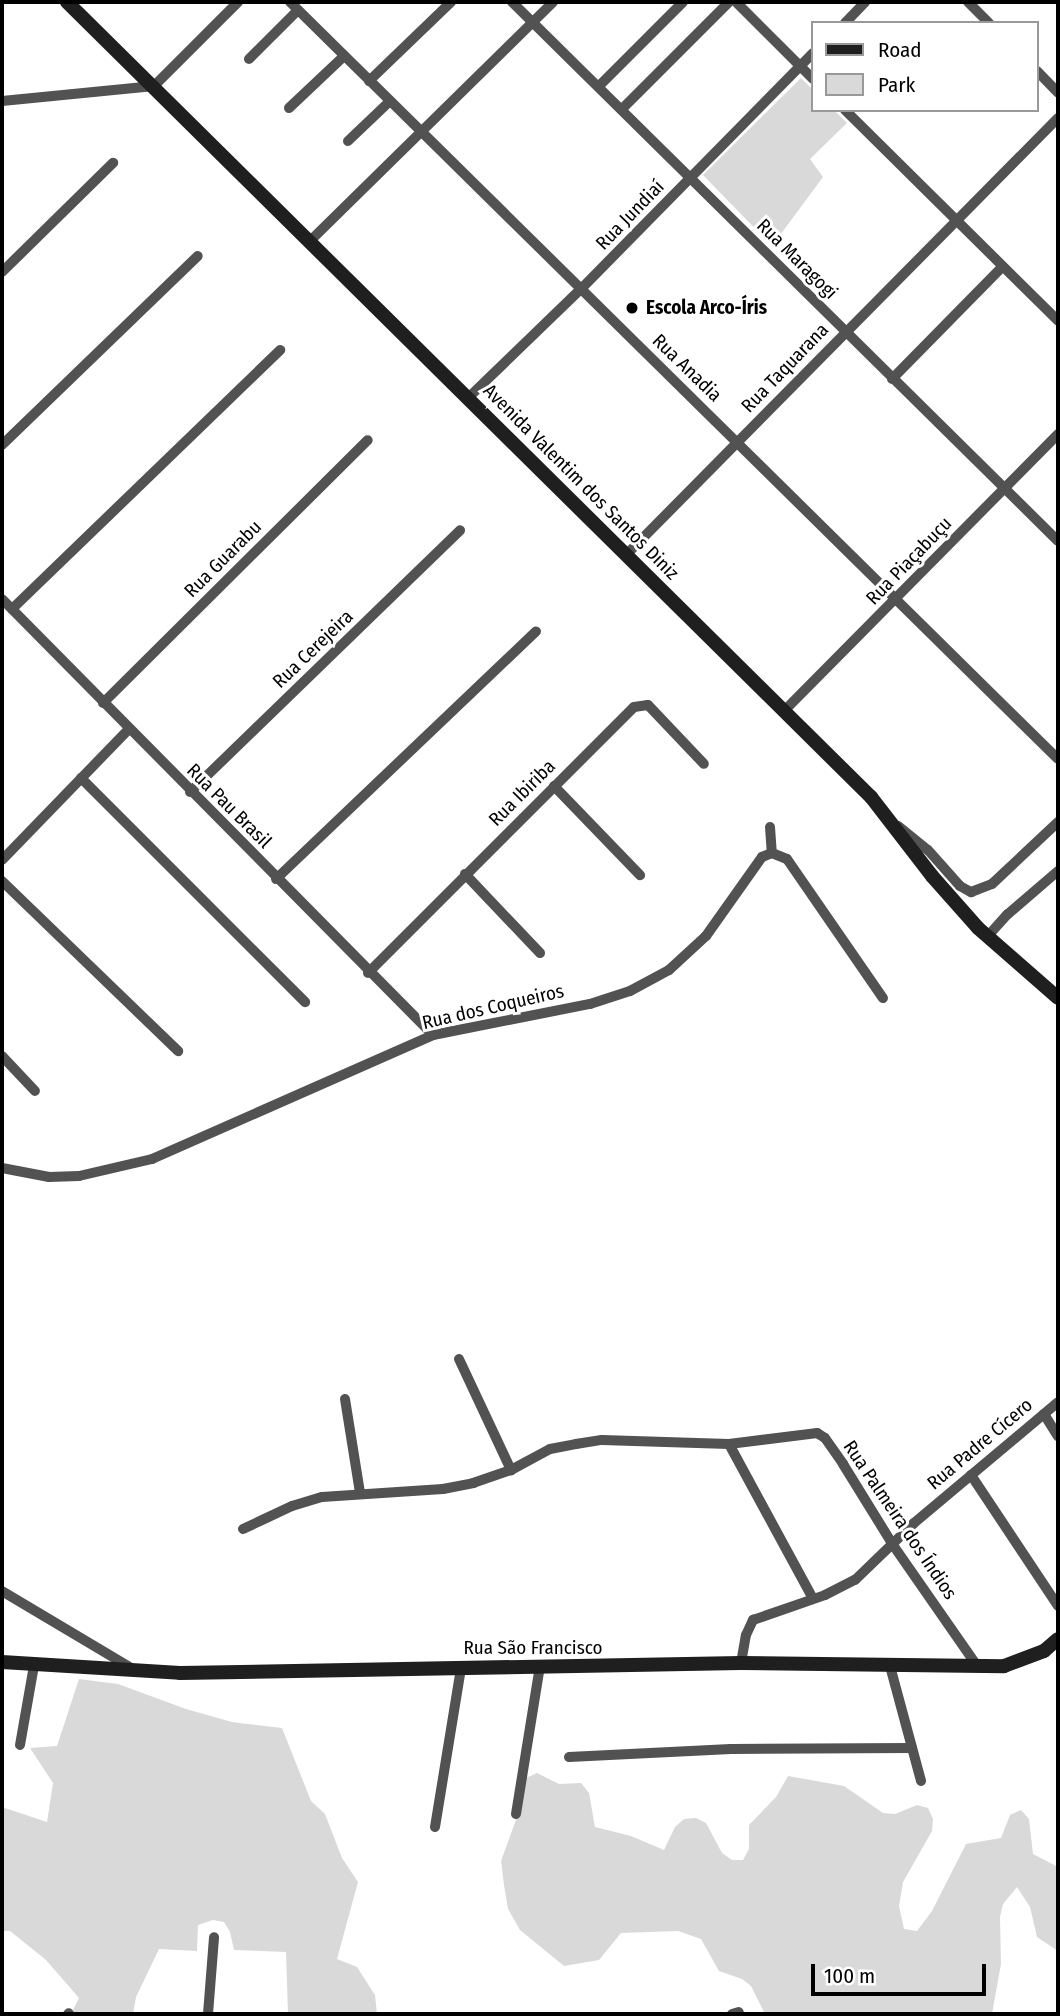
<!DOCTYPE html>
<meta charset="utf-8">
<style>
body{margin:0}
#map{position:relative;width:1060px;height:2016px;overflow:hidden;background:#fff;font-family:"Fira Sans Condensed",sans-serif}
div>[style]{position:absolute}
.green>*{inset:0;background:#d9d9d9}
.street>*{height:10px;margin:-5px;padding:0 5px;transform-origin:5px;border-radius:5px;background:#525252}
.secondary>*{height:14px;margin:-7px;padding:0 7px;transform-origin:7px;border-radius:7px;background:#1f1f1f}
.dots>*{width:19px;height:19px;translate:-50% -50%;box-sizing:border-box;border:4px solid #fff;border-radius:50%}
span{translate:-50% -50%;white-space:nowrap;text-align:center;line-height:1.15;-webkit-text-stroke:6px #fff;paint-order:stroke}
.street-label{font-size:19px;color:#000}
.poi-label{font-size:19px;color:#000;font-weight:700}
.left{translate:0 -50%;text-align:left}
.frame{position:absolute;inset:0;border:4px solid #000;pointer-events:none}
.legend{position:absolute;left:811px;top:21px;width:228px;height:91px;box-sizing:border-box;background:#fff;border:2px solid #999;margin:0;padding:9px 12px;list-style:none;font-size:21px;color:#000}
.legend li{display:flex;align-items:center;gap:14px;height:35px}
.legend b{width:35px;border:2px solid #999}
.scale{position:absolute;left:811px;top:1964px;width:175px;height:32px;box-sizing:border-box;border:4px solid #000;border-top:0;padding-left:9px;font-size:21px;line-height:24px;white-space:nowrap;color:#000;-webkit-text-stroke:5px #fff;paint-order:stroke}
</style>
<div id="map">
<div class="green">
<div style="clip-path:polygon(801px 78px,813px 90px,813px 110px,834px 110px,847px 123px,810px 159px,823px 177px,772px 246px,703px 175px)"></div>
<div style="clip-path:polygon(79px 1679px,118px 1684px,186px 1709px,232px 1722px,282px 1728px,311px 1801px,325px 1814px,342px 1858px,358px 1882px,337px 1959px,357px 1967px,375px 1995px,377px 2014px,288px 2014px,286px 1952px,234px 1950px,230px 1932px,224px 1922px,213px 1920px,198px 1925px,197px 1951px,159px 1949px,136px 1997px,133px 2014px,71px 2014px,79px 1998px,46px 1960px,10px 1931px,2px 1931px,2px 1807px,47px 1822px,53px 1783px,30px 1748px,57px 1746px)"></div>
<div style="clip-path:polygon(537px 1773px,559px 1784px,581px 1783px,589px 1793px,595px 1827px,631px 1836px,664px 1850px,675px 1827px,684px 1819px,696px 1818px,706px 1823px,722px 1853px,732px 1860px,743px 1860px,749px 1849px,749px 1825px,776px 1797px,788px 1776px,844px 1786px,883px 1813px,895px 1814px,917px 1805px,928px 1808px,933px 1819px,932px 1831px,903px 1882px,899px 1906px,904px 1929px,917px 1931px,932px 1911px,966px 1844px,1001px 1838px,1010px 1815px,1021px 1810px,1029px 1819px,1033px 1854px,1058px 1867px,1058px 1951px,1037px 1937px,1030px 1907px,1017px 1887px,1003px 1904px,1000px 1917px,1001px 1964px,992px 2014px,765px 2014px,751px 1986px,742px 1979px,719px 1971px,701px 1939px,678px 1931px,621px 1933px,599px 1960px,564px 1966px,520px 1930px,508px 1909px,504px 1885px,501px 1861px,522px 1803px,526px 1778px)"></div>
</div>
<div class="street">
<div style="left:290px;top:2px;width:1078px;rotate:44.59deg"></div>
<div style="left:512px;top:2px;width:767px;rotate:44.63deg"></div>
<div style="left:736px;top:2px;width:109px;rotate:45deg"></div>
<div style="left:968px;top:2px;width:30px;rotate:45deg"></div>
<div style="left:845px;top:23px;width:29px;rotate:-46deg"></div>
<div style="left:249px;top:59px;width:69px;rotate:-45deg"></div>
<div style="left:1037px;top:71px;width:30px;rotate:46deg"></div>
<div style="left:369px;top:81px;width:114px;rotate:-43.9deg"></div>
<div style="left:599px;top:86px;width:119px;rotate:-45deg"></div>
<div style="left:2px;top:101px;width:153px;rotate:-5.6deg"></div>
<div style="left:154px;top:86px;width:119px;rotate:-45deg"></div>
<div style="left:289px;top:108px;width:76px;rotate:-43.4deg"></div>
<div style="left:622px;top:109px;width:151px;rotate:-45deg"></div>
<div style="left:845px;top:110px;width:300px;rotate:44.7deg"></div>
<div style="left:348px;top:141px;width:58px;rotate:-43.6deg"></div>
<div style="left:309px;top:242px;width:342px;rotate:-44.5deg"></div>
<div style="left:2px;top:272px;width:156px;rotate:-44.5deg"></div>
<div style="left:892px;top:379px;width:156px;rotate:-45.5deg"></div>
<div style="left:468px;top:398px;width:157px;rotate:-44deg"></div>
<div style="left:581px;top:289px;width:331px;rotate:-45.5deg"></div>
<div style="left:2px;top:445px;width:272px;rotate:-44deg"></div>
<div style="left:627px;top:554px;width:613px;rotate:-45.33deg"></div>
<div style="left:2px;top:599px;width:613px;rotate:45.33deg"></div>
<div style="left:12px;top:609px;width:373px;rotate:-44deg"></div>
<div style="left:103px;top:703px;width:373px;rotate:-44.8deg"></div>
<div style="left:784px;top:711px;width:390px;rotate:-45.3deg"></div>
<div style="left:81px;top:778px;width:317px;rotate:45deg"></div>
<div style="left:554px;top:786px;width:124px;rotate:46deg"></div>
<div style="left:190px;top:792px;width:376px;rotate:-44.1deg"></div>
<div style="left:898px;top:826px;width:38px;rotate:39deg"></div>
<div style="left:928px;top:850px;width:48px;rotate:48.4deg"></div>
<div style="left:960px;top:886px;width:13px;rotate:29deg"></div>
<div style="left:971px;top:892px;width:22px;rotate:-21deg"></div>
<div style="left:992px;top:884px;width:91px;rotate:-43.2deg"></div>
<div style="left:770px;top:827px;width:26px;rotate:86deg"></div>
<div style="left:2px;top:860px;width:181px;rotate:-45.9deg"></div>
<div style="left:465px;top:874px;width:109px;rotate:46.5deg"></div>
<div style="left:276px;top:879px;width:359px;rotate:-43.6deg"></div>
<div style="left:2px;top:881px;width:245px;rotate:44deg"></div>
<div style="left:987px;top:937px;width:31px;rotate:-48deg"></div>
<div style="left:1008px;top:914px;width:66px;rotate:-40.7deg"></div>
<div style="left:368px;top:973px;width:376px;rotate:-45deg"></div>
<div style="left:634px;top:707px;width:14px;rotate:-8deg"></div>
<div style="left:648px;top:705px;width:81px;rotate:46.5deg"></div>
<div style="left:2px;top:1056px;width:48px;rotate:46.7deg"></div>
<div style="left:2px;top:1168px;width:48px;rotate:10.8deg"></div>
<div style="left:49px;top:1177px;width:30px;rotate:-2deg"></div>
<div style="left:79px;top:1176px;width:75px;rotate:-13.1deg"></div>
<div style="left:152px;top:1159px;width:307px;rotate:-23.8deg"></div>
<div style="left:433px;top:1035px;width:160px;rotate:-11.2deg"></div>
<div style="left:590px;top:1004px;width:42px;rotate:-18deg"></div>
<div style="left:630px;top:991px;width:44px;rotate:-28.3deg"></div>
<div style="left:669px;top:970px;width:50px;rotate:-42.6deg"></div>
<div style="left:706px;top:936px;width:97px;rotate:-54.7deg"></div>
<div style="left:762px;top:857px;width:11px;rotate:-22deg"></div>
<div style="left:772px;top:853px;width:16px;rotate:22deg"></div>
<div style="left:787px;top:859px;width:169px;rotate:55.4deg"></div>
<div style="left:459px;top:1359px;width:123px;rotate:64.9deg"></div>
<div style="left:345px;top:1399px;width:95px;rotate:80.9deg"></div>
<div style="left:1044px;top:1414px;width:26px;rotate:58deg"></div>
<div style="left:729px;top:1444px;width:176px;rotate:61.5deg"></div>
<div style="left:971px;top:1475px;width:157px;rotate:56.4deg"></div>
<div style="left:243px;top:1529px;width:54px;rotate:-25.1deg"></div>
<div style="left:292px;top:1506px;width:31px;rotate:-17deg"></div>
<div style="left:322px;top:1497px;width:121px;rotate:-3.8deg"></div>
<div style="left:443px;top:1489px;width:31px;rotate:-11deg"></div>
<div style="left:473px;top:1483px;width:40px;rotate:-18.9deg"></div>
<div style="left:511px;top:1470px;width:44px;rotate:-28.3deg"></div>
<div style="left:550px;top:1449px;width:26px;rotate:-11deg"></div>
<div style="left:576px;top:1444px;width:26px;rotate:-9deg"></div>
<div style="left:602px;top:1440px;width:127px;rotate:1.8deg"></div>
<div style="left:729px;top:1444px;width:89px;rotate:-7.1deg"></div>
<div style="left:817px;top:1433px;width:9px;rotate:32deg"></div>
<div style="left:825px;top:1438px;width:32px;rotate:55deg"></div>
<div style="left:843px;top:1464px;width:95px;rotate:58.3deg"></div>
<div style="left:893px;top:1545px;width:147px;rotate:55.2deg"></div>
<div style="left:2px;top:1591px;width:150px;rotate:30.8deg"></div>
<div style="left:741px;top:1663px;width:28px;rotate:-80deg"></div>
<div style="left:746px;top:1635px;width:17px;rotate:-65deg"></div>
<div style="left:753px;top:1620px;width:76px;rotate:-19.1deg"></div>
<div style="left:825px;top:1595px;width:34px;rotate:-27deg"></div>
<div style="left:855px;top:1580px;width:82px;rotate:-44deg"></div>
<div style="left:914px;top:1523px;width:188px;rotate:-40deg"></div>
<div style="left:890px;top:1666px;width:119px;rotate:74.9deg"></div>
<div style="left:20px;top:1745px;width:80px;rotate:-80deg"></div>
<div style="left:569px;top:1757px;width:162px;rotate:-2.8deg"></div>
<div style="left:731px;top:1749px;width:181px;rotate:-0.3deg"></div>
<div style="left:516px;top:1814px;width:150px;rotate:-80.8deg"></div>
<div style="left:435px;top:1827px;width:161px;rotate:-80.7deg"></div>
<div style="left:68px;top:2014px;width:1px;rotate:-45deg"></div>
<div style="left:208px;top:2014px;width:77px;rotate:-85.5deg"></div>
<div style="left:732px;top:2014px;width:7px;rotate:-16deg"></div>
</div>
<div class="secondary">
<div style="left:67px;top:2px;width:1131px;rotate:44.68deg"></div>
<div style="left:871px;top:797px;width:100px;rotate:52.3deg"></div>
<div style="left:932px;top:876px;width:69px;rotate:48.5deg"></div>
<div style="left:978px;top:928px;width:106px;rotate:41.2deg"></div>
<div style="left:2px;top:1662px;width:178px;rotate:3.5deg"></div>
<div style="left:180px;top:1673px;width:561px;rotate:-1.02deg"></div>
<div style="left:741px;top:1663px;width:263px;rotate:0.7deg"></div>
<div style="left:1004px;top:1666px;width:43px;rotate:-20.6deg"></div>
<div style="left:1044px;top:1651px;width:18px;rotate:-41deg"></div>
</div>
<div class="dots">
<div style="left:632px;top:308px;background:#000"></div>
</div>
<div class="street-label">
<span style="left:630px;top:215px;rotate:-46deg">Rua Jundiaí</span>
<span style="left:797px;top:259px;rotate:45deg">Rua Maragogi</span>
<span style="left:687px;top:368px;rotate:44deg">Rua Anadia</span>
<span style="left:785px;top:368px;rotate:-46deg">Rua Taquarana</span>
<span style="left:581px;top:482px;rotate:45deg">Avenida Valentim dos Santos Diniz</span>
<span style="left:223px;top:559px;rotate:-45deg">Rua Guarabu</span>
<span style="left:909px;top:561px;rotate:-46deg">Rua Piaçabuçu</span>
<span style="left:313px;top:649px;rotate:-44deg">Rua Cerejeira</span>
<span style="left:522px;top:793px;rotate:-45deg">Rua Ibiriba</span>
<span style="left:229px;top:806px;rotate:45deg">Rua Pau Brasil</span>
<span style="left:493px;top:1007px;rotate:-13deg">Rua dos Coqueiros</span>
<span style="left:980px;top:1444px;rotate:-40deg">Rua Padre Cícero</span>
<span style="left:900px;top:1520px;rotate:56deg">Rua Palmeira dos Índios</span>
<span style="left:533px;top:1648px">Rua São Francisco</span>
</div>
<div class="poi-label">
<span class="left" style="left:646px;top:308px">Escola Arco-Íris</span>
</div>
<div class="frame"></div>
<ul class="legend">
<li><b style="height:9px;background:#1f1f1f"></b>Road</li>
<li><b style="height:19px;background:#d9d9d9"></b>Park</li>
</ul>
<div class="scale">100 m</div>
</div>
